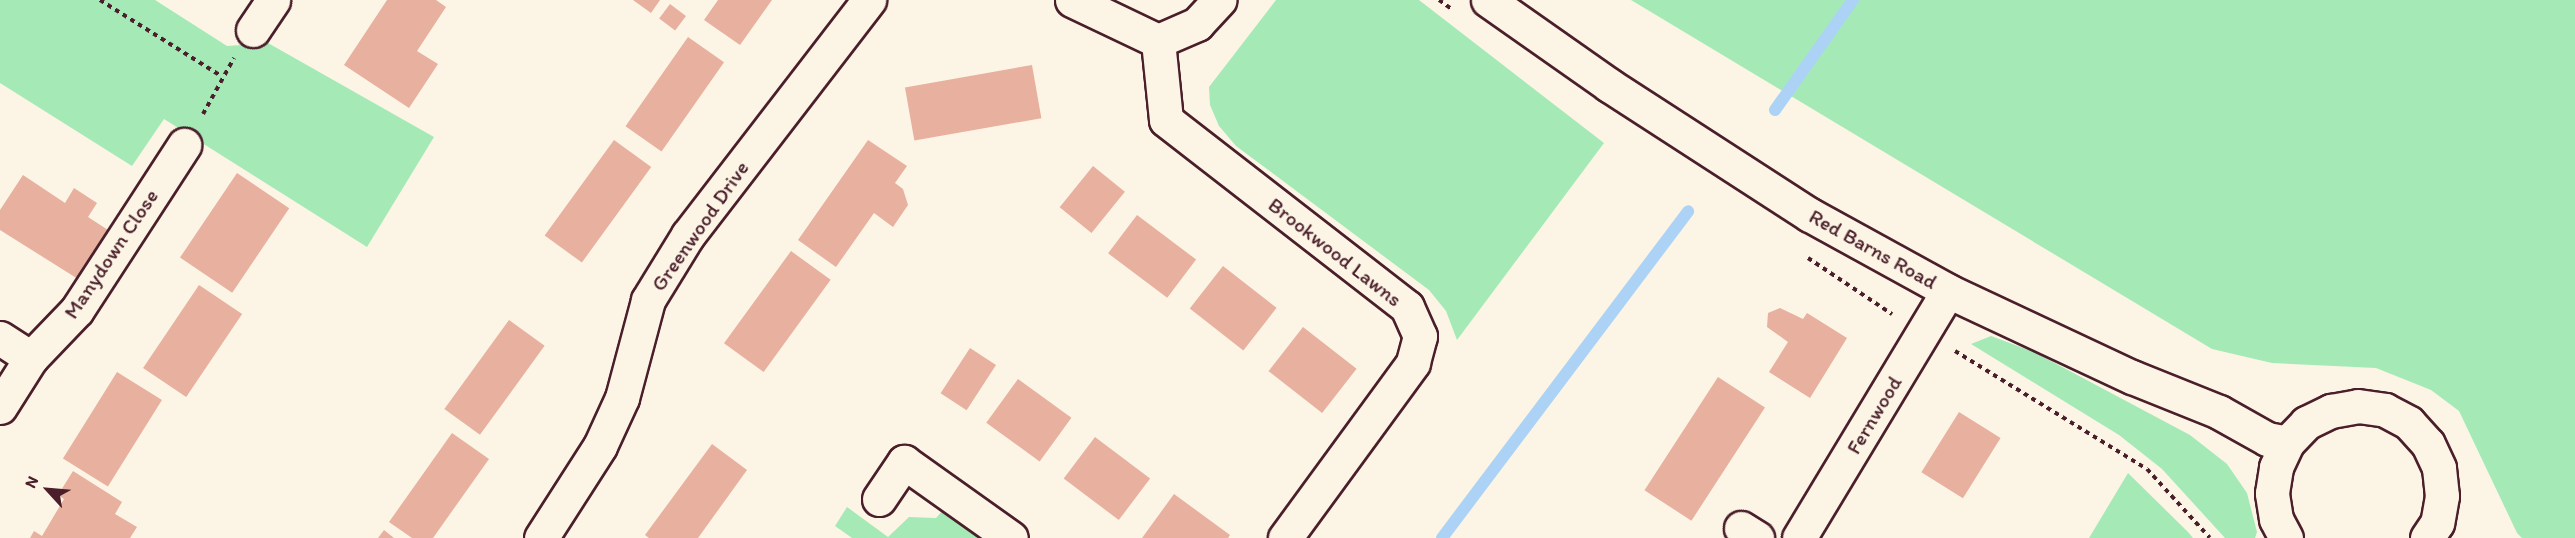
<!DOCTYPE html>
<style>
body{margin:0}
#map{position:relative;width:2575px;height:538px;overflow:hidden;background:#fcf5e5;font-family:Itim,sans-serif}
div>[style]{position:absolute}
.green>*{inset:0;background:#a5eab6}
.stream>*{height:12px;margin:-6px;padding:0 6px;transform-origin:6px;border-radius:6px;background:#acd3f6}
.building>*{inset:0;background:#e8b09e;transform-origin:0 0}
.path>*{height:4px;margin-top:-2px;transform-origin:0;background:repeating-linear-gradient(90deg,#4a1f2b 0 4.5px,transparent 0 9px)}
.roads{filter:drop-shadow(2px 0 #4a1f2b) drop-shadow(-2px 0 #4a1f2b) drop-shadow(0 2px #4a1f2b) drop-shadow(0 -2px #4a1f2b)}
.minor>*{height:33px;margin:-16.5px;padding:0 16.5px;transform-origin:16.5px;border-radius:16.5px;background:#fcf5e5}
.tertiary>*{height:33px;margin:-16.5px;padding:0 16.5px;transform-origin:16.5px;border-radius:16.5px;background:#fcf5e5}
span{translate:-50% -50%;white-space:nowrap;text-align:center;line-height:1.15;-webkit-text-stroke:4.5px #fcf5e5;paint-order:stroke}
.street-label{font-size:21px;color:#4a1f2b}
.north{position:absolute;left:18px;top:460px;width:60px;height:60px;-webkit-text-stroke:4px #fcf5e5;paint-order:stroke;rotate:296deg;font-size:16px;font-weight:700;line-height:24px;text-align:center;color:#4a1f2b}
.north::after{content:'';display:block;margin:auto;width:21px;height:27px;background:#4a1f2b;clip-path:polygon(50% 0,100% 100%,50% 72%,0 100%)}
</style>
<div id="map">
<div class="green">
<div style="clip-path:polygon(0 0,155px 0,227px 46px,268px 43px,434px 137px,367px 247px,164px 119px,132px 166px,0 83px)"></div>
<div style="clip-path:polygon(1276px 0,1419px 0,1604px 143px,1457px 340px,1446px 311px,1429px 290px,1236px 146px,1219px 126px,1210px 105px,1209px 87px)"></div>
<div style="clip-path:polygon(1631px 0,2575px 0,2575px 538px,2522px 538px,2517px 533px,2459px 411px,2431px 390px,2376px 368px,2272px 363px,2212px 349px)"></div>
<div style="clip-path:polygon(1991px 336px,2034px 352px,2190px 435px,2227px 464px,2247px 493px,2257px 532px,2255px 538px,2225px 538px,2162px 469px,2119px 435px,1971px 344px)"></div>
<div style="clip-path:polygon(2128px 473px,2188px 532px,2193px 538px,2089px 538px)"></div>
<div style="clip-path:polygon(847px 507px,888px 537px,909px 517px,936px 518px,945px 508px,985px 538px,852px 538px,835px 526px)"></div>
</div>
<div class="stream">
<div style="left:1775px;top:110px;width:135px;rotate:-54.7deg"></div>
<div style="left:1442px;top:538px;width:409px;rotate:-53deg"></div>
</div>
<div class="building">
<div style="clip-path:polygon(387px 0,436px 0,446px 7px,417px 51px,438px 64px,409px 108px,344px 65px)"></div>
<div style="clip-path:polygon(633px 0,660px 0,651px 13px)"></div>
<div style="clip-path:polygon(718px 0,772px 0,740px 45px,704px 20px)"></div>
<div style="left:670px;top:4px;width:20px;height:18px;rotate:37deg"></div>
<div style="left:688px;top:37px;width:44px;height:109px;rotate:35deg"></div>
<div style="left:1032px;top:65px;width:54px;height:129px;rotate:80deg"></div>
<div style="left:614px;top:140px;width:46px;height:118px;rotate:36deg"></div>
<div style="clip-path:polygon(868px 140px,907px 166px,895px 183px,903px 189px,908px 205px,893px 227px,874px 213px,836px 267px,798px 240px)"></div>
<div style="left:1093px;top:166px;width:41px;height:53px;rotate:39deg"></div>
<div style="left:237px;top:173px;width:63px;height:102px;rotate:34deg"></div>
<div style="clip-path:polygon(23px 175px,65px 203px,74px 188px,97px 203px,88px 217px,108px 230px,78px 279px,0 230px,0 210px)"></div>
<div style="left:1137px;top:215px;width:74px;height:48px;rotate:37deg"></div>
<div style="left:791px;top:251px;width:49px;height:114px;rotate:36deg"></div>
<div style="left:1223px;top:266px;width:68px;height:54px;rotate:38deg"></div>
<div style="left:199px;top:285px;width:52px;height:100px;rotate:34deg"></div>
<div style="clip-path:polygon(1780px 308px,1803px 319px,1807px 313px,1847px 338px,1810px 398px,1769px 372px,1788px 342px,1767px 327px,1768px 313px)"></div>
<div style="left:509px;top:320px;width:44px;height:110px;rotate:36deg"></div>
<div style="left:1303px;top:327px;width:68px;height:56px;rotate:38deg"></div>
<div style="left:970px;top:348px;width:31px;height:54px;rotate:33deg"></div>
<div style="left:117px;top:372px;width:53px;height:102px;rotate:32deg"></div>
<div style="left:1718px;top:377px;width:56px;height:135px;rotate:33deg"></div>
<div style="left:1018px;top:379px;width:66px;height:54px;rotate:36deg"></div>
<div style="left:1959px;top:412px;width:49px;height:71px;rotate:32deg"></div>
<div style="clip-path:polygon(452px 433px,489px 459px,433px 538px,412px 538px,389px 522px)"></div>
<div style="left:1095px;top:437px;width:69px;height:52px;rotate:37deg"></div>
<div style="clip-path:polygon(712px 444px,747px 470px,698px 538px,649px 538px,645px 535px)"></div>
<div style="clip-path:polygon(73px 471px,122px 502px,115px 514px,137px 527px,130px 538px,30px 538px,34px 531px,42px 536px,64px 499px,58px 495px)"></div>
<div style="clip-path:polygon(1174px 494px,1230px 535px,1228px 538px,1142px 538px)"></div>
<div style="clip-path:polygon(384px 530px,394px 538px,378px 538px)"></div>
</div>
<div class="path">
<div style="left:100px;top:0;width:143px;rotate:32.1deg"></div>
<div style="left:1439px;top:0;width:17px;rotate:36deg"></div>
<div style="left:203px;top:114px;width:64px;rotate:-61deg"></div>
<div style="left:1808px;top:258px;width:101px;rotate:33.7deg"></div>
<div style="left:1955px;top:351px;width:225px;rotate:31.6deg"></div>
<div style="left:2147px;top:469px;width:93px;rotate:47.6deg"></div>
</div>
<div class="roads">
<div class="minor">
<div style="left:1072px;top:0;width:95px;rotate:25.5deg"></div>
<div style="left:1158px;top:41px;width:43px;rotate:-23.6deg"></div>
<div style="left:1197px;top:24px;width:33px;rotate:-47deg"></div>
<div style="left:253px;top:30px;width:36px;rotate:-56deg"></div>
<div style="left:1158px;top:41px;width:79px;rotate:84.2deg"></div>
<div style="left:1166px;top:120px;width:305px;rotate:37.8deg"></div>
<div style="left:1407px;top:307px;width:32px;rotate:66deg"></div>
<div style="left:1420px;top:336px;width:28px;rotate:105deg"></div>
<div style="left:1413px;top:363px;width:217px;rotate:126.2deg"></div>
<div style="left:0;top:338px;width:37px;rotate:33deg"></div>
<div style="left:0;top:407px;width:58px;rotate:-57.7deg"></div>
<div style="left:31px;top:358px;width:66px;rotate:-46.2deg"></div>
<div style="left:77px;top:310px;width:197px;rotate:-57deg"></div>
<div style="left:879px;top:499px;width:45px;rotate:-56deg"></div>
<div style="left:904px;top:462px;width:131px;rotate:35.4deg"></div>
<div style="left:1741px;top:528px;width:19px;rotate:32deg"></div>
<div style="left:541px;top:538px;width:109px;rotate:-57.3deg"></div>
<div style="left:600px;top:446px;width:53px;rotate:-65.4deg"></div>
<div style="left:622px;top:398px;width:101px;rotate:-75.1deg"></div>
<div style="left:648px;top:300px;width:76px;rotate:-58.4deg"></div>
<div style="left:688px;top:235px;width:297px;rotate:-52.4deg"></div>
<div style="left:1799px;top:538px;width:288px;rotate:-58.9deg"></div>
</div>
<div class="tertiary">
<div style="left:1488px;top:0;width:148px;rotate:35.1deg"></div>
<div style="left:1609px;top:85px;width:239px;rotate:32.9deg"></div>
<div style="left:1810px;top:215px;width:158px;rotate:28.8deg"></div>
<div style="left:1948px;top:291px;width:203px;rotate:25.1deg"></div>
<div style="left:2132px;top:377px;width:94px;rotate:21.9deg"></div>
<div style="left:2219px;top:412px;width:55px;rotate:29.4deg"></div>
<div style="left:2267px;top:439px;width:20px;rotate:11deg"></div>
<div style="left:2286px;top:538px;width:21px;rotate:-118deg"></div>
<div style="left:2276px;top:519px;width:26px;rotate:-99deg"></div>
<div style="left:2272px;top:493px;width:26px;rotate:-81deg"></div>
<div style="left:2276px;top:467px;width:26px;rotate:-65deg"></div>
<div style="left:2287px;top:443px;width:28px;rotate:-46deg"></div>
<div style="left:2306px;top:423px;width:28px;rotate:-26deg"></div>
<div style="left:2331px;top:411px;width:27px;rotate:-10deg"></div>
<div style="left:2358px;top:406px;width:27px;rotate:8deg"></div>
<div style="left:2385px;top:410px;width:27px;rotate:28deg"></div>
<div style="left:2409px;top:423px;width:28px;rotate:48deg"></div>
<div style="left:2428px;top:444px;width:26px;rotate:65deg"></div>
<div style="left:2439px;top:468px;width:28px;rotate:84deg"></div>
<div style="left:2442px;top:496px;width:27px;rotate:100deg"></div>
<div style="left:2437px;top:523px;width:18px;rotate:124deg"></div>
</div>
</div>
<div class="street-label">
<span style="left:700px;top:226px;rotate:-55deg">Greenwood Drive</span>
<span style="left:1873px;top:249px;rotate:29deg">Red Barns Road</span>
<span style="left:1335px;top:252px;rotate:38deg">Brookwood Lawns</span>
<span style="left:111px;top:254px;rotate:-56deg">Manydown Close</span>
<span style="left:1874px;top:415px;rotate:-59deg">Fernwood</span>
</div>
<div class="north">N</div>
</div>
